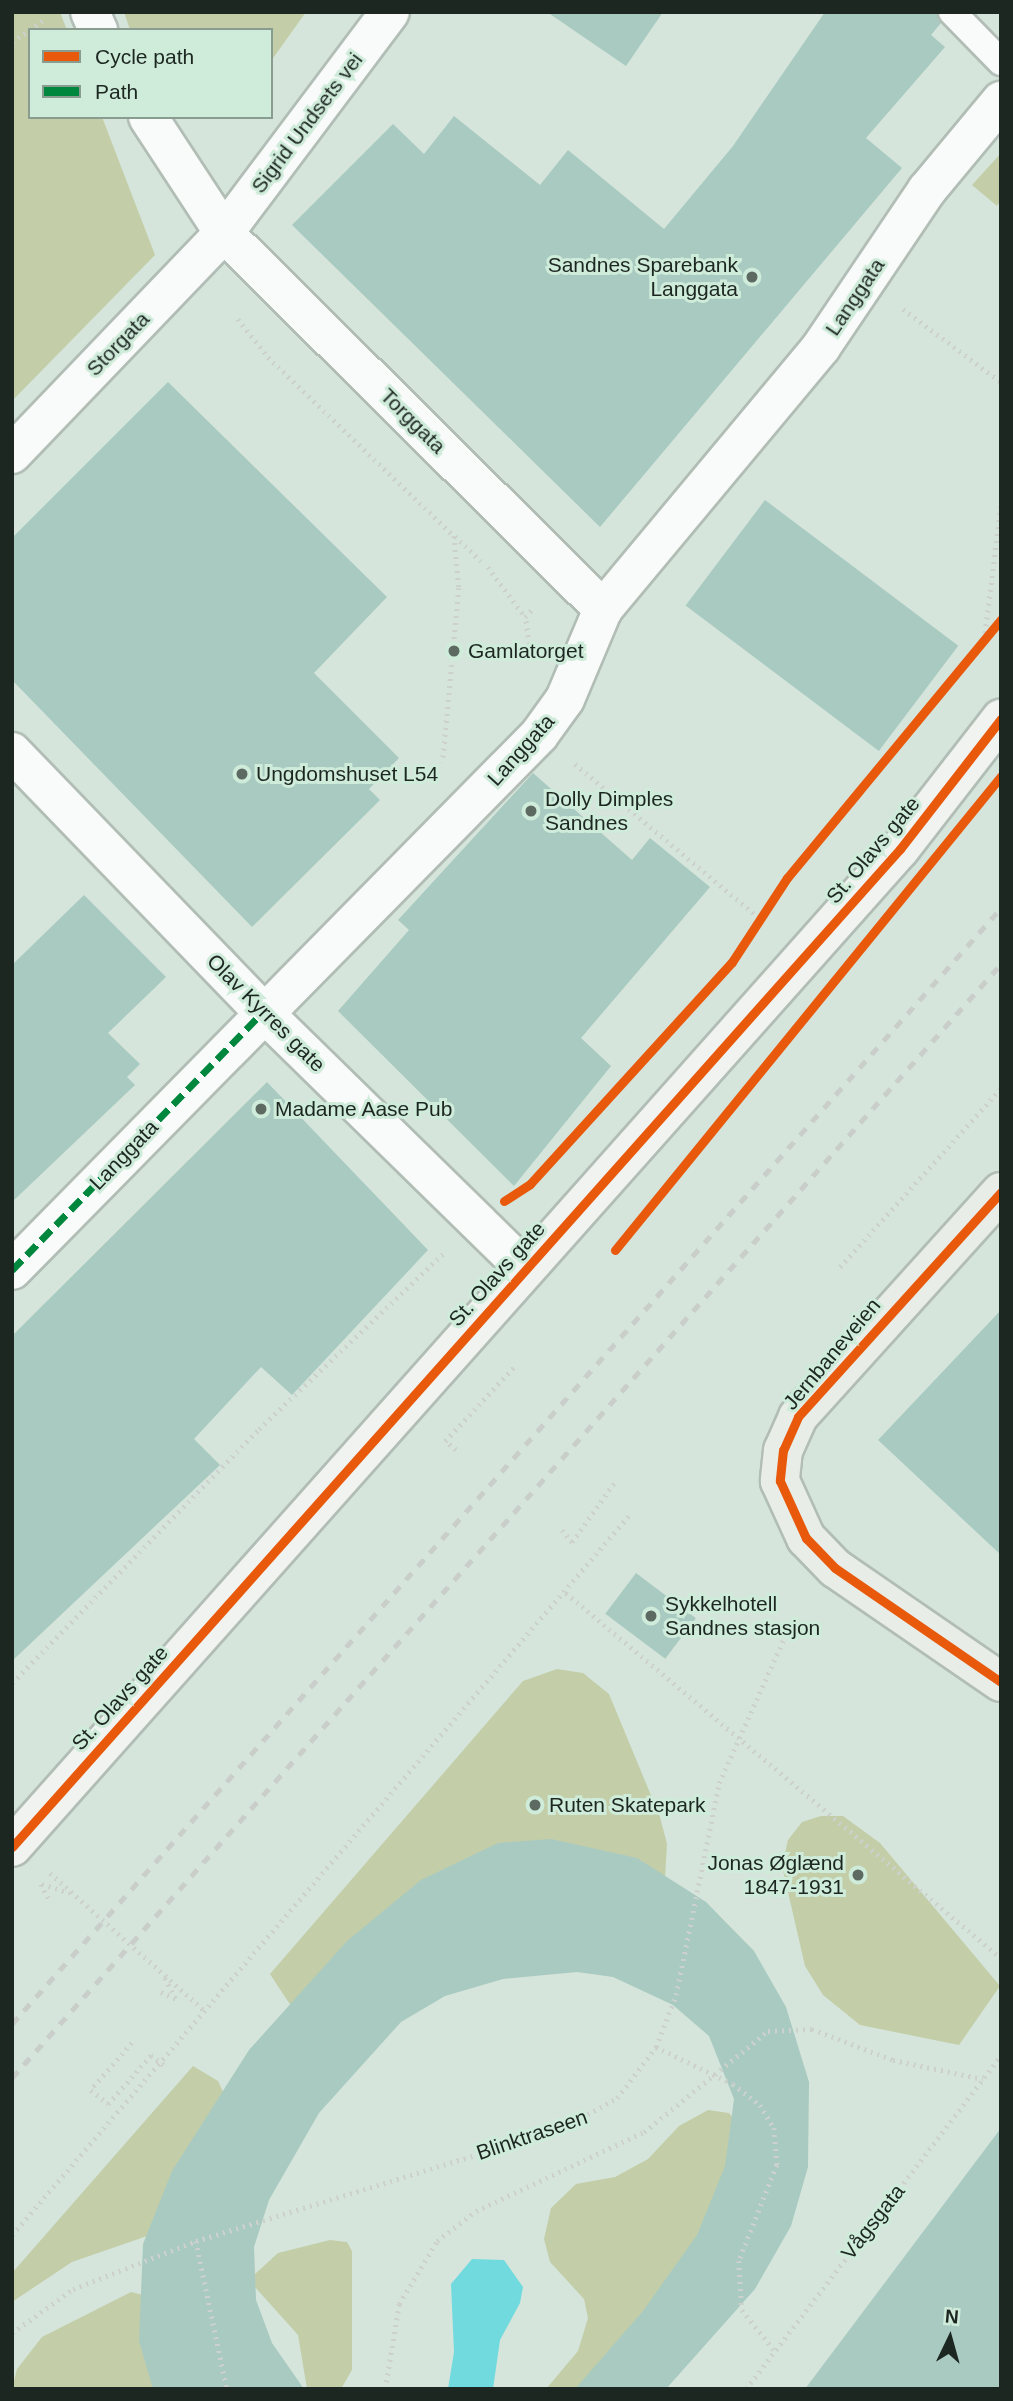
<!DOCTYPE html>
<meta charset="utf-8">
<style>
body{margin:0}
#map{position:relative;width:1013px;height:2401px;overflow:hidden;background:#d5e5db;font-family:Helvetica,sans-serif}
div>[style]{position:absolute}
.green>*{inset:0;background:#c3cea8}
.water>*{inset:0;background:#70dadf}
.building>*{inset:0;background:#a9cac1;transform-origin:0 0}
.path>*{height:4.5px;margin-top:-2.25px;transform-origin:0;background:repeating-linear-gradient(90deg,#ccd1cd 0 2px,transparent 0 7px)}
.roads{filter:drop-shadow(2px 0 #b1bdb5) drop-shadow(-2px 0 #b1bdb5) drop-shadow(0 2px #b1bdb5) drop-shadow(0 -2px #b1bdb5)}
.lane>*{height:26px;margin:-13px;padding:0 13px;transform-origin:13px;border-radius:13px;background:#f9fbfa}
.street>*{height:38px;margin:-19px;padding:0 19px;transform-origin:19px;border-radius:19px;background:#f9fbfa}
.secondary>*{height:38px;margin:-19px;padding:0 19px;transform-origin:19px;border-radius:19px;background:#f0f3f0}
.primary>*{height:38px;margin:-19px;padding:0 19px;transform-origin:19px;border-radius:19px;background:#e8ede7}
.rail>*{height:5px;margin-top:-2.5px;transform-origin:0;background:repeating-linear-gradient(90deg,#c9cecb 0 9px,transparent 0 18px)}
.quiet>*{height:7px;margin-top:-3.5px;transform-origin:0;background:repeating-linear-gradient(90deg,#00873e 0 14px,transparent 0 21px)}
.cycleway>*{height:9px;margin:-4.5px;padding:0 4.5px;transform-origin:4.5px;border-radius:4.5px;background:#e8590c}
.dots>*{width:19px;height:19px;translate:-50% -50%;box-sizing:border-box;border:4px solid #cfebda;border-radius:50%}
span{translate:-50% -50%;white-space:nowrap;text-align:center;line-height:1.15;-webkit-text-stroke:6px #cfebda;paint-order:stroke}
.street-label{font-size:21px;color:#1d2721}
.poi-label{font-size:21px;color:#1d2721}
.right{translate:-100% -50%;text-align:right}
.left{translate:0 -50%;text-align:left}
.frame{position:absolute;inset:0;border:14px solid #1d2721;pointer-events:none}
.legend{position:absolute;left:28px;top:28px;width:245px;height:91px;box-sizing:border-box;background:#cfebda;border:2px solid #889d90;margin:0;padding:9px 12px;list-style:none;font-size:21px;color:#1d2721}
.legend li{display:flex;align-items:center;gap:14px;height:35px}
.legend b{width:35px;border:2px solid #889d90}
.north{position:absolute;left:915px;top:2303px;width:70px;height:70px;-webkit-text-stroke:5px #cfebda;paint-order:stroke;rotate:5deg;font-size:19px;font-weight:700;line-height:28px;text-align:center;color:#1d2721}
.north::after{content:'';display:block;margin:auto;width:24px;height:32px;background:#1d2721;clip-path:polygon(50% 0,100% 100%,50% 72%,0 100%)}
</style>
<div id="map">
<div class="green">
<div style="clip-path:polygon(12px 12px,60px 12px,67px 30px,30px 30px,30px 117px,102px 117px,155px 255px,12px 401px)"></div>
<div style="clip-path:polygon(124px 12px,306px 12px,271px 61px,271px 30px,130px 30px)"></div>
<div style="clip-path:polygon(1001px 153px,1001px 200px,997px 206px,972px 185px)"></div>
<div style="clip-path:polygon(557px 1669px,583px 1673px,609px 1694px,660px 1817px,667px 1844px,665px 1879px,296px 2008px,289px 2003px,270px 1974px,523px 1681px)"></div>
<div style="clip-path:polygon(821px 1816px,843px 1816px,880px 1843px,1000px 1986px,959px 2045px,860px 2025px,823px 1995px,805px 1966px,782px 1866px,788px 1840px,802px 1822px)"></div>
<div style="clip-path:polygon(193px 2066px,218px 2081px,225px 2096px,153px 2234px,72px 2262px,12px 2302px,12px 2273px)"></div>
<div style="clip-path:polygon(708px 2110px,729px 2113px,751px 2140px,618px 2389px,546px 2389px,578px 2351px,588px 2318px,584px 2299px,550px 2262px,544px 2239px,551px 2208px,576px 2184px,615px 2177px,648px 2159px,679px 2126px)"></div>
<div style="clip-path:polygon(330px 2240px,347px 2242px,352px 2251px,352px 2370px,341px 2389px,307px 2389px,298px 2335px,254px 2286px,255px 2274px,278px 2253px)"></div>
<div style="clip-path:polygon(131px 2292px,151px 2297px,153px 2389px,12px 2389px,17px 2369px,42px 2337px)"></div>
</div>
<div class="water">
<div style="clip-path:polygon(472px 2259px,504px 2260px,523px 2287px,520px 2303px,500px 2340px,493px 2389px,448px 2389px,454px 2352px,451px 2284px)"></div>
</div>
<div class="building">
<div style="clip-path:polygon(547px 12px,663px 12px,626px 66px)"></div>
<div style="clip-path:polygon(825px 12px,937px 12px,941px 23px,931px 35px,945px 47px,866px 138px,902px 168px,600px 527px,292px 225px,393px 124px,424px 154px,454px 116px,540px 185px,568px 150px,664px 229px,733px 146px)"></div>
<div style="clip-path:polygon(168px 382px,387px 597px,314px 673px,399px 758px,369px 789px,380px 800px,252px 927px,12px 680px,12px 538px)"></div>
<div style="left:765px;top:500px;width:242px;height:132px;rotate:37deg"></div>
<div style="clip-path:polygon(533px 773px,632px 860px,650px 838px,710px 887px,581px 1038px,611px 1066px,514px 1186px,338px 1011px,409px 930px,398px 920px)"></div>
<div style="clip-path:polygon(84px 895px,166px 977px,108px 1033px,140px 1064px,127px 1077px,135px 1085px,12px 1202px,12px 965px)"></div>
<div style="clip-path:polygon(267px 1082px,428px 1250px,292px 1395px,261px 1367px,194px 1439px,220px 1465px,12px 1661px,12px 1336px)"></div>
<div style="clip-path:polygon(1001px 1310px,1001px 1555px,878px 1440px)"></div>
<div style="left:636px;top:1573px;width:75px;height:51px;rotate:37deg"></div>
<div style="clip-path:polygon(551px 1839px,637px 1858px,706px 1902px,754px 1951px,786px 2007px,809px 2082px,808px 2167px,791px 2226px,755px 2289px,666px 2389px,575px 2389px,643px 2311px,697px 2235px,725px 2166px,734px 2099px,709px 2036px,673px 2005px,613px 1977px,577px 1972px,503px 1979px,445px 1996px,401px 2022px,319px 2113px,269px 2200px,254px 2247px,256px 2300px,272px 2343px,304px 2389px,153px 2389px,139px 2341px,143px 2244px,172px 2171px,249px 2050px,347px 1941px,421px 1880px,498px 1843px)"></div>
<div style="clip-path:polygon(1001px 2128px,1001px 2389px,805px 2389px)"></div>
</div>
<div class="path">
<div style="left:12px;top:42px;width:38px;rotate:-35deg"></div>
<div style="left:903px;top:309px;width:122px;rotate:36.7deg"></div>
<div style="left:238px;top:319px;width:48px;rotate:51.7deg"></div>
<div style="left:268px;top:357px;width:258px;rotate:43.9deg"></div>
<div style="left:454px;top:536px;width:52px;rotate:84.5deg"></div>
<div style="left:459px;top:588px;width:175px;rotate:95.3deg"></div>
<div style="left:455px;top:536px;width:36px;rotate:44deg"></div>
<div style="left:488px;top:567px;width:62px;rotate:53.5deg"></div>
<div style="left:984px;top:640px;width:137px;rotate:-82.9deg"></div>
<div style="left:530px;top:651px;width:34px;rotate:-98deg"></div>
<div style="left:525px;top:617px;width:12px;rotate:-48deg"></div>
<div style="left:575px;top:764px;width:240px;rotate:39.9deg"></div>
<div style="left:840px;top:1267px;width:241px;rotate:-48deg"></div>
<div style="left:456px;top:1450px;width:14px;rotate:-141deg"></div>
<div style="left:445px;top:1441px;width:101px;rotate:-47deg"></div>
<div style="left:562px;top:1530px;width:16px;rotate:50deg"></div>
<div style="left:572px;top:1542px;width:77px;rotate:-54.5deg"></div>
<div style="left:566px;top:1593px;width:568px;rotate:40deg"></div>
<div style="left:12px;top:1683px;width:354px;rotate:-45.8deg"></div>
<div style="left:259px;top:1429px;width:254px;rotate:-43.6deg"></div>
<div style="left:50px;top:1873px;width:209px;rotate:41.7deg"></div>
<div style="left:41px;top:1884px;width:18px;rotate:63deg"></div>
<div style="left:42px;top:1884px;width:29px;rotate:18deg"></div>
<div style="left:165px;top:1978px;width:24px;rotate:62deg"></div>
<div style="left:161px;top:1992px;width:17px;rotate:25deg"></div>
<div style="left:132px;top:2043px;width:62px;rotate:131.1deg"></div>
<div style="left:91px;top:2090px;width:22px;rotate:39deg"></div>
<div style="left:108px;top:2104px;width:65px;rotate:-48.7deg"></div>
<div style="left:151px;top:2055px;width:16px;rotate:38deg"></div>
<div style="left:656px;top:2047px;width:85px;rotate:25.7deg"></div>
<div style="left:733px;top:2084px;width:34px;rotate:38deg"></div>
<div style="left:760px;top:2105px;width:27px;rotate:59deg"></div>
<div style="left:774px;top:2128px;width:37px;rotate:85deg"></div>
<div style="left:777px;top:2165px;width:103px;rotate:111.6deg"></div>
<div style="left:739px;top:2261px;width:49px;rotate:86.5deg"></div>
<div style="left:742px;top:2310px;width:51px;rotate:51.3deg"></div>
<div style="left:12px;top:2235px;width:952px;rotate:-49.39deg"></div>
<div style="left:196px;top:2241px;width:151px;rotate:78.2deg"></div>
<div style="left:12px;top:2333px;width:75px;rotate:-35.8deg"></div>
<div style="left:73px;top:2289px;width:132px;rotate:-21.3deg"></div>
<div style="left:196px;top:2241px;width:384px;rotate:-17.1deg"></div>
<div style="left:563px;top:2128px;width:62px;rotate:-29.1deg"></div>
<div style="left:617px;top:2098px;width:64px;rotate:-52.6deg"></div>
<div style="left:656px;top:2047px;width:56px;rotate:-69deg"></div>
<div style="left:676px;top:1995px;width:216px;rotate:-78.5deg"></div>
<div style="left:719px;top:1783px;width:171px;rotate:-65.8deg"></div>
<div style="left:385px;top:2389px;width:86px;rotate:-80.6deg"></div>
<div style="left:399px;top:2304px;width:74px;rotate:-58.9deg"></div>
<div style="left:437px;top:2241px;width:49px;rotate:-37.6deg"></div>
<div style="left:476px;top:2211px;width:186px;rotate:-25.2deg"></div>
<div style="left:644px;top:2132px;width:160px;rotate:-39.2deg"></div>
<div style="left:768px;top:2031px;width:44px;rotate:-2.6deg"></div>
<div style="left:812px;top:2029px;width:87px;rotate:20.9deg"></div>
<div style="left:893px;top:2060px;width:92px;rotate:11.9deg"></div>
<div style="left:746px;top:2389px;width:419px;rotate:-52.6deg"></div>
</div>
<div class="roads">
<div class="lane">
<div style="left:952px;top:12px;width:70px;rotate:45.6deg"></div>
</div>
<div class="street">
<div style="left:90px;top:12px;width:20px;rotate:66deg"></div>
<div style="left:148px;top:117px;width:139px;rotate:56.8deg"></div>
<div style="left:224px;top:233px;width:534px;rotate:44.77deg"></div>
<div style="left:12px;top:454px;width:306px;rotate:-46.2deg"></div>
<div style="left:224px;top:233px;width:276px;rotate:-53.1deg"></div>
<div style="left:12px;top:752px;width:361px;rotate:46deg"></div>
<div style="left:263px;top:1012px;width:367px;rotate:44.4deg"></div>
<div style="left:12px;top:1270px;width:751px;rotate:-45.43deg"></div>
<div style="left:539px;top:735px;width:44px;rotate:-54.2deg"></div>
<div style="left:565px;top:699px;width:98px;rotate:-67.1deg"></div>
<div style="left:603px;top:609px;width:341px;rotate:-50.2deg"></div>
<div style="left:821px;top:347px;width:189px;rotate:-56deg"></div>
<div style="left:927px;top:190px;width:116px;rotate:-50.3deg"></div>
</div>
<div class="secondary">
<div style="left:12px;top:1847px;width:1336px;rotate:-48.34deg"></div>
<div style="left:900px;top:849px;width:165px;rotate:-52.2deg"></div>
</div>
<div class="primary">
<div style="left:1001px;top:1192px;width:303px;rotate:132.1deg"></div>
<div style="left:798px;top:1417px;width:36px;rotate:114deg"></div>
<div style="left:783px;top:1450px;width:31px;rotate:96deg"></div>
<div style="left:780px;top:1481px;width:63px;rotate:65.5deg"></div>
<div style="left:806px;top:1538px;width:42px;rotate:46deg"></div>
<div style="left:835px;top:1568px;width:201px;rotate:34.5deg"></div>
</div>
</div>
<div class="rail">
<div style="left:12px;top:2024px;width:1491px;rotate:-48.45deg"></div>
<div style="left:12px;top:2078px;width:1490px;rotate:-48.4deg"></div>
</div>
<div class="quiet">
<div style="left:12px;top:1270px;width:360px;rotate:-45.8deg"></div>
</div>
<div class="cycleway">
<div style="left:1001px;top:1192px;width:303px;rotate:132.1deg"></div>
<div style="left:798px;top:1417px;width:36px;rotate:114deg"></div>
<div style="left:783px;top:1450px;width:31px;rotate:96deg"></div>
<div style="left:780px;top:1481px;width:63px;rotate:65.5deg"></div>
<div style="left:806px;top:1538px;width:42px;rotate:46deg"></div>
<div style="left:835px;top:1568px;width:201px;rotate:34.5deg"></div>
<div style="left:504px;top:1201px;width:31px;rotate:-33deg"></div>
<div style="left:530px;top:1184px;width:300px;rotate:-47.7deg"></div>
<div style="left:732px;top:962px;width:100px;rotate:-56.8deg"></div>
<div style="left:787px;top:878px;width:336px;rotate:-50.4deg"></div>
<div style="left:615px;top:1250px;width:611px;rotate:-50.84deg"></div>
<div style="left:12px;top:1847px;width:1336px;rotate:-48.34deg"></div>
<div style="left:900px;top:849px;width:165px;rotate:-52.2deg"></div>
</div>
<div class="dots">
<div style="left:752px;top:277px;background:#5d6a62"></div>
<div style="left:454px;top:651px;background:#5d6a62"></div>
<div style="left:242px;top:774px;background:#5d6a62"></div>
<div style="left:531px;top:811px;background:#5d6a62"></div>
<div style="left:261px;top:1109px;background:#5d6a62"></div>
<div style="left:651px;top:1616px;background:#5d6a62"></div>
<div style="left:535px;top:1805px;background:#5d6a62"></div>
<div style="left:858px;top:1875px;background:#5d6a62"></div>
</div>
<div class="street-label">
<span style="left:307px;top:123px;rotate:-53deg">Sigrid Undsets vei</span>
<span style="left:855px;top:297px;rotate:-56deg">Langgata</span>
<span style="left:118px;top:344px;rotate:-46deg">Storgata</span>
<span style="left:413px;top:421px;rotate:45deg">Torggata</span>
<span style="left:521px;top:750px;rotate:-48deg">Langgata</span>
<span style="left:873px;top:850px;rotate:-50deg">St. Olavs gate</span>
<span style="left:266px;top:1013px;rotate:45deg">Olav Kyrres gate</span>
<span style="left:124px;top:1155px;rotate:-46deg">Langgata</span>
<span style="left:497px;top:1274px;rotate:-48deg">St. Olavs gate</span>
<span style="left:832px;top:1354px;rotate:-50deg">Jernbaneveien</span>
<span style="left:120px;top:1698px;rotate:-48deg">St. Olavs gate</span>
<span style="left:532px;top:2135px;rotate:-19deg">Blinktraseen</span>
<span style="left:873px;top:2222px;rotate:-52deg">Vågsgata</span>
</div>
<div class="poi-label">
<span class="right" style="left:738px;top:277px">Sandnes Sparebank<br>Langgata</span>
<span class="left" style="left:468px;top:651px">Gamlatorget</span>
<span class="left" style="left:256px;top:774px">Ungdomshuset L54</span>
<span class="left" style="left:545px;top:811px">Dolly Dimples<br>Sandnes</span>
<span class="left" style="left:275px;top:1109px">Madame Aase Pub</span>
<span class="left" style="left:665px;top:1616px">Sykkelhotell<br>Sandnes stasjon</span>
<span class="left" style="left:549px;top:1805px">Ruten Skatepark</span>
<span class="right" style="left:844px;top:1875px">Jonas Øglænd<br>1847-1931</span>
</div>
<div class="frame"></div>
<ul class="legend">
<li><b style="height:9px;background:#e8590c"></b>Cycle path</li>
<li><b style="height:9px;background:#00873e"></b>Path</li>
</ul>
<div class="north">N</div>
</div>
